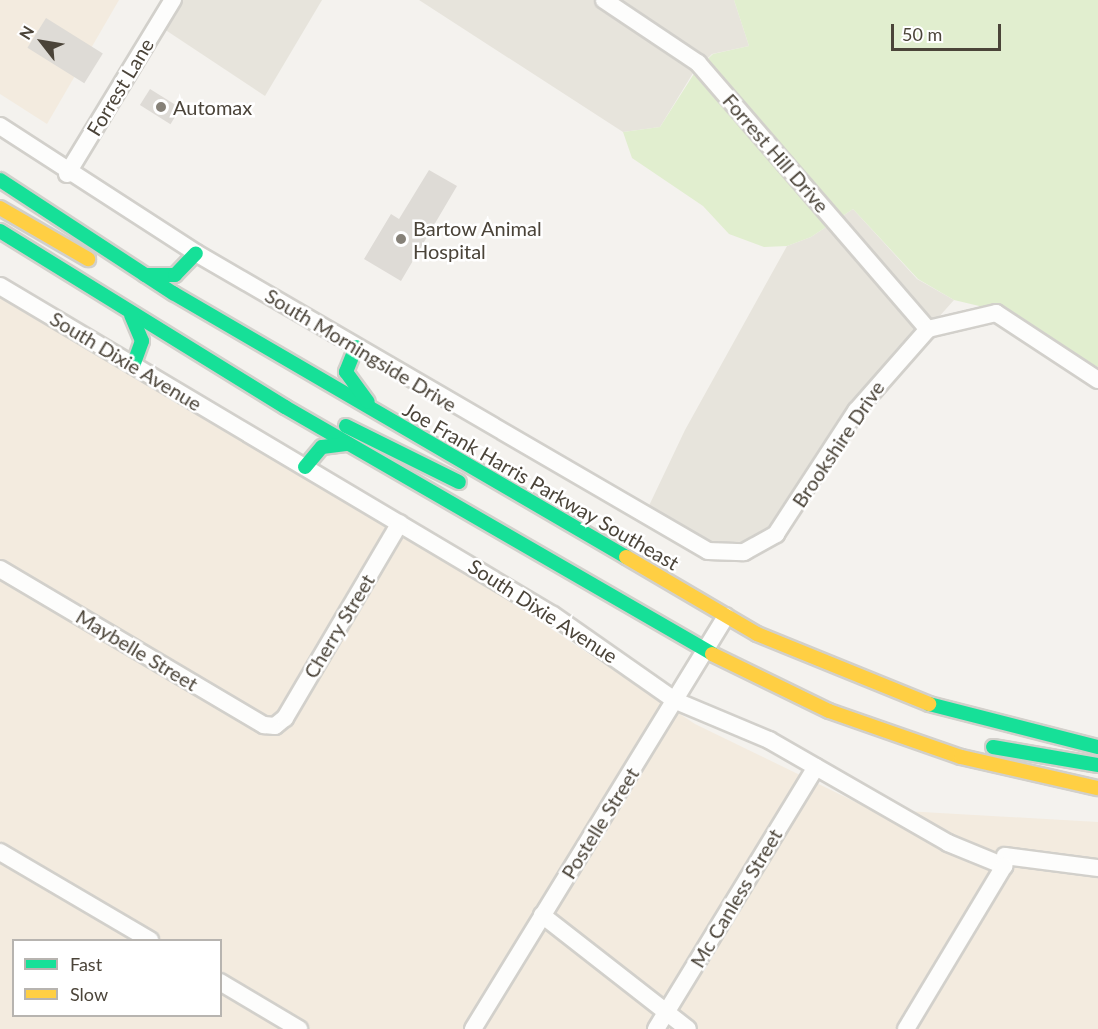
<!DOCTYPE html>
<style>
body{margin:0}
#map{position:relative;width:1098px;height:1029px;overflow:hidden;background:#f4f2ee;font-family:Lato,sans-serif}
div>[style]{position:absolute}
.residential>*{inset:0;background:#e7e4dc}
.commercial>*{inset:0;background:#f3ebdf}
.green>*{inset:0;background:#e1eecf}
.building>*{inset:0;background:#dedbd6;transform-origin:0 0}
.roads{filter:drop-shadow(2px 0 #d2d0cb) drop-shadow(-2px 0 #d2d0cb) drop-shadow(0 2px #d2d0cb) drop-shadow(0 -2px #d2d0cb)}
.street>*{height:16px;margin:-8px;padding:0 8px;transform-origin:8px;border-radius:8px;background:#fdfdfc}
.fast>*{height:14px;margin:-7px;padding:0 7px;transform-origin:7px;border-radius:7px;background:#16e098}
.slow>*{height:14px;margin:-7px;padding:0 7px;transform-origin:7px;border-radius:7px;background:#ffcf43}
.dots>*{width:16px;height:16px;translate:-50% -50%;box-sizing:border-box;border:3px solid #fff;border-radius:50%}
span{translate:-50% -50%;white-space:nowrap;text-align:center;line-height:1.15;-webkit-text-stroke:5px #fff;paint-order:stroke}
.street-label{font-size:20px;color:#4b4439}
.poi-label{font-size:20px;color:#4b4439}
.left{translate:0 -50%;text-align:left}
.legend{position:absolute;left:12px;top:939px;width:210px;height:78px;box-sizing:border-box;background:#fff;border:2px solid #b7b4b0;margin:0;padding:8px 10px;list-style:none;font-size:18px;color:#4b4439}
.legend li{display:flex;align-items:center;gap:12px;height:30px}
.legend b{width:30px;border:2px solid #b7b4b0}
.north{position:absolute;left:12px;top:12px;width:60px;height:60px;-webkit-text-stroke:4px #fff;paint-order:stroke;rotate:301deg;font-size:16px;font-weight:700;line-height:24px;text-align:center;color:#4b4439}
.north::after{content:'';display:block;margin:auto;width:21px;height:27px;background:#4b4439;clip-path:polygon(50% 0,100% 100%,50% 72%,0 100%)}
.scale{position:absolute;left:891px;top:24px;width:110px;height:27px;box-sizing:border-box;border:3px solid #4b4439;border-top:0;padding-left:8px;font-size:18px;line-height:21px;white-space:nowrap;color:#4b4439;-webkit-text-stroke:4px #fff;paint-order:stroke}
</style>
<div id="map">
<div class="residential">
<div style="clip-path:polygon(172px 0,322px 0,265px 96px,158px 25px)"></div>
<div style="clip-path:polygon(419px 0,734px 0,749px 46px,712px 54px,693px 73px,660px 127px,623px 132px)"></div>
<div style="clip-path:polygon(853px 209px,917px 279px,954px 300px,928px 329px,898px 347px,856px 397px,801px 489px,764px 532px,736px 544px,713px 545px,646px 512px,685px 430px,787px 246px,811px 237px)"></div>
</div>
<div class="commercial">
<div style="clip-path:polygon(0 0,119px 0,47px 124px,0 94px)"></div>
<div style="clip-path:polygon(evenodd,0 297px,480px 582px,695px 724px,870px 809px,1098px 822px,1098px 1029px,0 1029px,0 297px,14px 940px,220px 940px,220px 1016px,14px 1016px,14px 940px)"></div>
</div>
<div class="green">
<div style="clip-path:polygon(734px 0,1098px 0,1098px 367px,996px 310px,954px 300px,918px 279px,853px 209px,811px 237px,787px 246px,764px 247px,729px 234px,703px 206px,632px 158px,623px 132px,660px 127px,697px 69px,713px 54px,749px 46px)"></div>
</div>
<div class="building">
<div style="left:46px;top:18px;width:67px;height:35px;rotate:32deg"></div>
<div style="left:150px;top:89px;width:36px;height:19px;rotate:32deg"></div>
<div style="clip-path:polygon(429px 170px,457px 186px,401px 281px,364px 259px,391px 214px,399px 219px)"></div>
</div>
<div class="roads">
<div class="street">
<div style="left:604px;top:0;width:113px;rotate:33.8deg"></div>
<div style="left:698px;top:63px;width:352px;rotate:49.2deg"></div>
<div style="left:0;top:126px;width:234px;rotate:32.9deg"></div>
<div style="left:196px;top:253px;width:592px;rotate:30.2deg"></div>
<div style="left:708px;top:551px;width:36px;rotate:2deg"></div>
<div style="left:744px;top:552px;width:37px;rotate:-29deg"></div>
<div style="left:776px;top:534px;width:147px;rotate:-57deg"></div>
<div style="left:856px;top:411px;width:109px;rotate:-48.7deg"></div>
<div style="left:928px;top:329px;width:70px;rotate:-13.2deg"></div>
<div style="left:996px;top:313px;width:122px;rotate:33.3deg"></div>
<div style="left:67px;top:174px;width:204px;rotate:-58.7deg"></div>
<div style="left:0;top:286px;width:643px;rotate:30.75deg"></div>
<div style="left:553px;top:615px;width:150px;rotate:35deg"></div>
<div style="left:676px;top:701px;width:101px;rotate:22.8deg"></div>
<div style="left:769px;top:740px;width:207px;rotate:29.9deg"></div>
<div style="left:948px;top:843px;width:61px;rotate:22.3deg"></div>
<div style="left:1004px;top:866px;width:10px;rotate:-84deg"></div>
<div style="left:1005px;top:856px;width:94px;rotate:7.4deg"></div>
<div style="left:0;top:569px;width:307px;rotate:30.6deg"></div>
<div style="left:264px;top:725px;width:11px;rotate:5deg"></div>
<div style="left:275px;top:726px;width:13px;rotate:-39deg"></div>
<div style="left:285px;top:718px;width:226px;rotate:-59.5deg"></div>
<div style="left:0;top:852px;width:174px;rotate:30.4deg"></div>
<div style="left:542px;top:915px;width:185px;rotate:38deg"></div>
<div style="left:220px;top:982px;width:92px;rotate:30.7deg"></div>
<div style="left:473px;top:1029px;width:484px;rotate:-58.5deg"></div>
<div style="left:656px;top:1029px;width:307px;rotate:-58.6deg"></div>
<div style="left:906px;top:1029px;width:190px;rotate:-59deg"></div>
</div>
<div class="fast">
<div style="left:0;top:180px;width:207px;rotate:33.2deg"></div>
<div style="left:173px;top:293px;width:524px;rotate:30.23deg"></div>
<div style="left:0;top:231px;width:335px;rotate:31.7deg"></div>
<div style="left:285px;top:407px;width:493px;rotate:30deg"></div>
<div style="left:145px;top:275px;width:30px"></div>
<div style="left:175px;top:275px;width:30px;rotate:-46deg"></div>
<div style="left:131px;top:315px;width:28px;rotate:67deg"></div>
<div style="left:142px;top:341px;width:27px;rotate:110deg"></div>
<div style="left:356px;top:347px;width:27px;rotate:112deg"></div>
<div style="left:346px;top:372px;width:37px;rotate:54deg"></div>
<div style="left:346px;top:426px;width:126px;rotate:26.4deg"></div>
<div style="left:305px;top:467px;width:26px;rotate:-50deg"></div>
<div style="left:322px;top:447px;width:26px;rotate:-7deg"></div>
<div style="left:929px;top:704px;width:174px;rotate:14.3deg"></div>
<div style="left:993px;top:747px;width:107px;rotate:9.7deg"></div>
</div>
<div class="slow">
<div style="left:0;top:208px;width:102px;rotate:30.1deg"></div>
<div style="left:626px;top:557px;width:152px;rotate:30.4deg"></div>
<div style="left:757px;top:634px;width:186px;rotate:22.1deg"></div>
<div style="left:712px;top:654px;width:130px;rotate:26deg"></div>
<div style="left:829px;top:711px;width:140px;rotate:19.2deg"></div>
<div style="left:961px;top:757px;width:140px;rotate:12.8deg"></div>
</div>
</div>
<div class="dots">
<div style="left:161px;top:107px;background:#868178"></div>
<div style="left:401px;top:239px;background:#868178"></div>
</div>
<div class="street-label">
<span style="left:120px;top:87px;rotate:-59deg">Forrest Lane</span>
<span style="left:776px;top:153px;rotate:49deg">Forrest Hill Drive</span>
<span style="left:361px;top:350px;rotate:31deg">South Morningside Drive</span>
<span style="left:126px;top:361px;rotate:31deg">South Dixie Avenue</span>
<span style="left:838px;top:444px;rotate:-56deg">Brookshire Drive</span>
<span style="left:541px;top:486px;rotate:30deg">Joe Frank Harris Parkway Southeast</span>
<span style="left:543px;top:611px;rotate:33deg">South Dixie Avenue</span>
<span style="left:339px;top:626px;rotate:-59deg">Cherry Street</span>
<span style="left:137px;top:650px;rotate:31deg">Maybelle Street</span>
<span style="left:600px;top:823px;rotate:-58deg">Postelle Street</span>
<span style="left:736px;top:898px;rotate:-59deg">Mc Canless Street</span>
</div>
<div class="poi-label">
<span class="left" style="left:173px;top:107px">Automax</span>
<span class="left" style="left:413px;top:240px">Bartow Animal<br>Hospital</span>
</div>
<ul class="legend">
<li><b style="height:8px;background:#16e098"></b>Fast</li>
<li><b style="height:8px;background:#ffcf43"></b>Slow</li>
</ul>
<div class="north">N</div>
<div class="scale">50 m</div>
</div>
